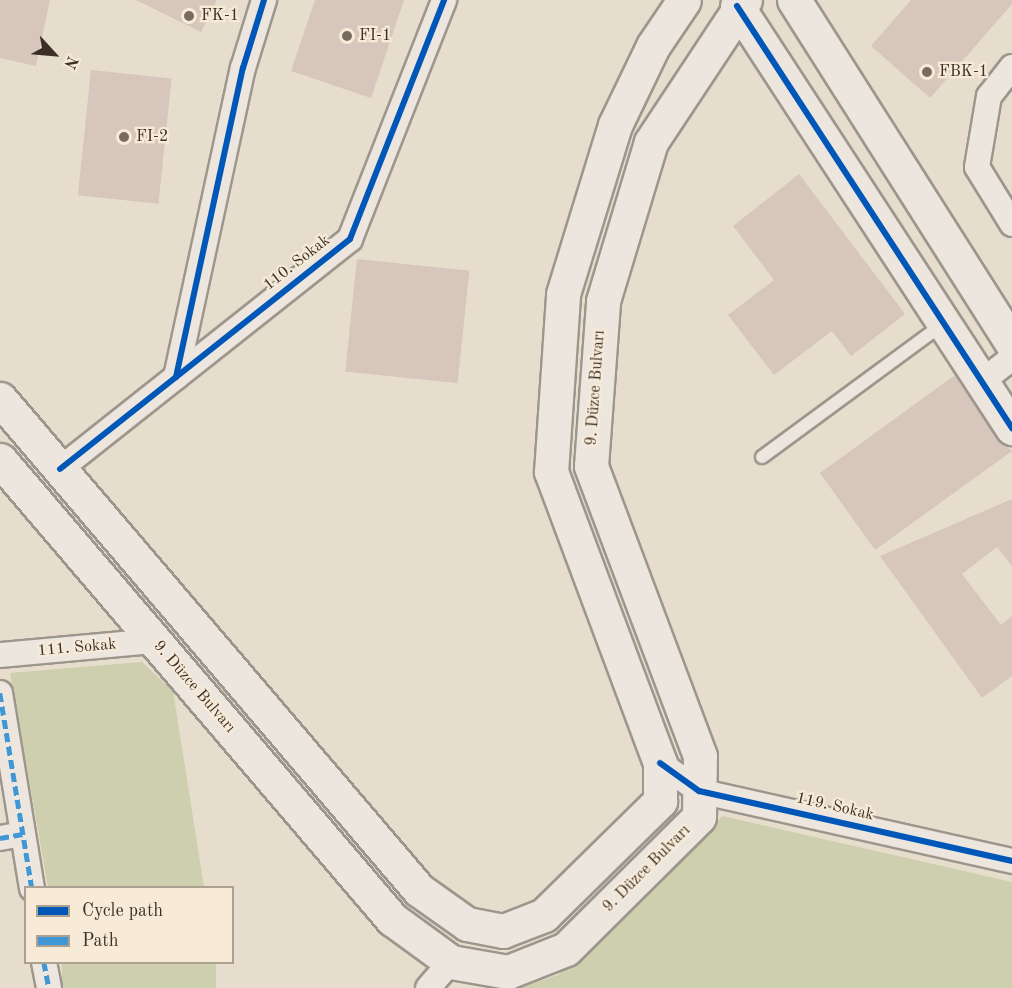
<!DOCTYPE html>
<meta charset="utf-8">
<style>
body{margin:0}
#map{position:relative;width:1012px;height:988px;overflow:hidden;background:#e7ddcd;font-family:"Old Standard TT",serif}
div>[style]{position:absolute}
.green>*{inset:0;background:#cdcfae;transform-origin:0 0}
.building>*{inset:0;background:#d6c6bc;transform-origin:0 0}
.roads{filter:drop-shadow(2px 0 #9d968c) drop-shadow(-2px 0 #9d968c) drop-shadow(0 2px #9d968c) drop-shadow(0 -2px #9d968c)}
.lane>*{height:12px;margin:-6px;padding:0 6px;transform-origin:6px;border-radius:6px;background:#ece6de}
.street>*{height:24px;margin:-12px;padding:0 12px;transform-origin:12px;border-radius:12px;background:#ece6de}
.secondary>*{height:33px;margin:-16.5px;padding:0 16.5px;transform-origin:16.5px;border-radius:16.5px;background:#ece6de}
.quiet>*{height:4.5px;margin-top:-2.25px;transform-origin:0;background:repeating-linear-gradient(90deg,#3f97d6 0 9px,transparent 0 13.5px)}
.cycleway>*{height:6px;margin:-3px;padding:0 3px;transform-origin:3px;border-radius:3px;background:#0057b8}
.dots>*{width:16px;height:16px;translate:-50% -50%;box-sizing:border-box;border:3px solid #f7ebd7;border-radius:50%}
span{translate:-50% -50%;white-space:nowrap;text-align:center;line-height:1.15;-webkit-text-stroke:4.5px #f7ebd7;paint-order:stroke}
.poi-label{font-size:16px;color:#3c2f28}
.left{translate:0 -50%;text-align:left}
.street-label{font-size:16px;color:#3c2f28}
.legend{position:absolute;left:24px;top:886px;width:210px;height:78px;box-sizing:border-box;background:#f7ebd7;border:2px solid #aca091;margin:0;padding:8px 10px;list-style:none;font-size:18px;color:#3c2f28}
.legend li{display:flex;align-items:center;gap:12px;height:30px}
.legend b{width:30px;border:2px solid #aca091}
.north{position:absolute;left:24px;top:24px;width:60px;height:60px;-webkit-text-stroke:4px #f7ebd7;paint-order:stroke;rotate:116deg;font-size:16px;font-weight:700;line-height:24px;text-align:center;color:#3c2f28}
.north::after{content:'';display:block;margin:auto;width:21px;height:27px;background:#3c2f28;clip-path:polygon(50% 0,100% 100%,50% 72%,0 100%)}
</style>
<div id="map">
<div class="green">
<div style="clip-path:polygon(142px 662px,173px 691px,204px 887px,48px 887px,10px 673px)"></div>
<div style="clip-path:polygon(722px 816px,1012px 882px,1012px 988px,519px 988px,558px 975px,656px 888px)"></div>
<div style="left:62px;top:963px;width:154px;height:25px"></div>
</div>
<div class="building">
<div style="clip-path:polygon(0 0,50px 0,36px 66px,0 58px)"></div>
<div style="clip-path:polygon(136px 0,217px 0,201px 32px)"></div>
<div style="clip-path:polygon(315px 0,404px 0,371px 98px,291px 71px)"></div>
<div style="clip-path:polygon(911px 0,1012px 0,1012px 4px,930px 98px,871px 46px)"></div>
<div style="left:91px;top:70px;width:81px;height:126px;rotate:6deg"></div>
<div style="clip-path:polygon(799px 174px,905px 314px,851px 356px,832px 331px,774px 375px,728px 315px,774px 280px,733px 226px)"></div>
<div style="left:357px;top:259px;width:113px;height:113px;rotate:6deg"></div>
<div style="clip-path:polygon(955px 375px,996px 438px,1012px 451px,875px 550px,820px 473px)"></div>
<div style="clip-path:polygon(1012px 499px,1012px 566px,997px 547px,962px 574px,1001px 625px,1012px 616px,1012px 676px,982px 698px,880px 556px)"></div>
</div>
<div class="roads">
<div class="lane">
<div style="left:762px;top:457px;width:223px;rotate:-36.3deg"></div>
</div>
<div class="street">
<div style="left:1012px;top:67px;width:37px;rotate:128deg"></div>
<div style="left:989px;top:96px;width:72px;rotate:99.6deg"></div>
<div style="left:977px;top:167px;width:67px;rotate:58.4deg"></div>
<div style="left:176px;top:377px;width:316px;rotate:-77.8deg"></div>
<div style="left:243px;top:68px;width:71px;rotate:-72.8deg"></div>
<div style="left:980px;top:383px;width:41px;rotate:-38deg"></div>
<div style="left:60px;top:469px;width:370px;rotate:-38.4deg"></div>
<div style="left:350px;top:239px;width:257px;rotate:-68.5deg"></div>
<div style="left:0;top:655px;width:155px;rotate:-5.2deg"></div>
<div style="left:0;top:693px;width:198px;rotate:80.7deg"></div>
<div style="left:660px;top:763px;width:48px;rotate:35.7deg"></div>
<div style="left:699px;top:791px;width:321px;rotate:12.6deg"></div>
<div style="left:0;top:838px;width:23px;rotate:-10deg"></div>
<div style="left:44px;top:962px;width:26px;rotate:79deg"></div>
<div style="left:428px;top:988px;width:35px;rotate:-49deg"></div>
</div>
<div class="secondary">
<div style="left:794px;top:0;width:407px;rotate:57.6deg"></div>
<div style="left:737px;top:6px;width:504px;rotate:56.91deg"></div>
<div style="left:0;top:399px;width:645px;rotate:49.52deg"></div>
<div style="left:419px;top:890px;width:59px;rotate:35.3deg"></div>
<div style="left:467px;top:924px;width:37px;rotate:11deg"></div>
<div style="left:503px;top:931px;width:44px;rotate:-21.3deg"></div>
<div style="left:544px;top:915px;width:163px;rotate:-44.5deg"></div>
<div style="left:660px;top:801px;width:38px;rotate:-90deg"></div>
<div style="left:660px;top:763px;width:311px;rotate:-110.5deg"></div>
<div style="left:551px;top:472px;width:178px;rotate:-86.1deg"></div>
<div style="left:563px;top:294px;width:177px;rotate:-72.9deg"></div>
<div style="left:615px;top:125px;width:88px;rotate:-64.3deg"></div>
<div style="left:653px;top:46px;width:55px;rotate:-56deg"></div>
<div style="left:0;top:460px;width:604px;rotate:49.5deg"></div>
<div style="left:392px;top:919px;width:73px;rotate:36.1deg"></div>
<div style="left:451px;top:962px;width:58px;rotate:10deg"></div>
<div style="left:508px;top:972px;width:62px;rotate:-21.6deg"></div>
<div style="left:566px;top:949px;width:187px;rotate:-44.8deg"></div>
<div style="left:699px;top:817px;width:61px;rotate:-89.1deg"></div>
<div style="left:700px;top:756px;width:310px;rotate:-110.6deg"></div>
<div style="left:591px;top:466px;width:165px;rotate:-85.8deg"></div>
<div style="left:603px;top:301px;width:166px;rotate:-73.2deg"></div>
<div style="left:651px;top:142px;width:170px;rotate:-56.5deg"></div>
</div>
</div>
<div class="quiet">
<div style="left:0;top:693px;width:198px;rotate:80.7deg"></div>
<div style="left:0;top:838px;width:23px;rotate:-10deg"></div>
<div style="left:44px;top:962px;width:26px;rotate:79deg"></div>
</div>
<div class="cycleway">
<div style="left:737px;top:6px;width:504px;rotate:56.91deg"></div>
<div style="left:176px;top:377px;width:316px;rotate:-77.8deg"></div>
<div style="left:243px;top:68px;width:71px;rotate:-72.8deg"></div>
<div style="left:60px;top:469px;width:370px;rotate:-38.4deg"></div>
<div style="left:350px;top:239px;width:257px;rotate:-68.5deg"></div>
<div style="left:660px;top:763px;width:48px;rotate:35.7deg"></div>
<div style="left:699px;top:791px;width:321px;rotate:12.6deg"></div>
</div>
<div class="dots">
<div style="left:189px;top:16px;background:#786c62"></div>
<div style="left:347px;top:36px;background:#786c62"></div>
<div style="left:927px;top:72px;background:#786c62"></div>
<div style="left:124px;top:137px;background:#786c62"></div>
</div>
<div class="poi-label">
<span class="left" style="left:201px;top:16px">FK-1</span>
<span class="left" style="left:359px;top:36px">FI-1</span>
<span class="left" style="left:939px;top:72px">FBK-1</span>
<span class="left" style="left:136px;top:137px">FI-2</span>
</div>
<div class="street-label">
<span style="left:297px;top:263px;rotate:-38deg">110. Sokak</span>
<span style="left:596px;top:388px;rotate:-86deg">9. Düzce Bulvarı</span>
<span style="left:77px;top:648px;rotate:-5deg">111. Sokak</span>
<span style="left:194px;top:687px;rotate:49deg">9. Düzce Bulvarı</span>
<span style="left:835px;top:807px;rotate:13deg">119. Sokak</span>
<span style="left:647px;top:869px;rotate:-45deg">9. Düzce Bulvarı</span>
</div>
<ul class="legend">
<li><b style="height:8px;background:#0057b8"></b>Cycle path</li>
<li><b style="height:8px;background:#3f97d6"></b>Path</li>
</ul>
<div class="north">N</div>
</div>
